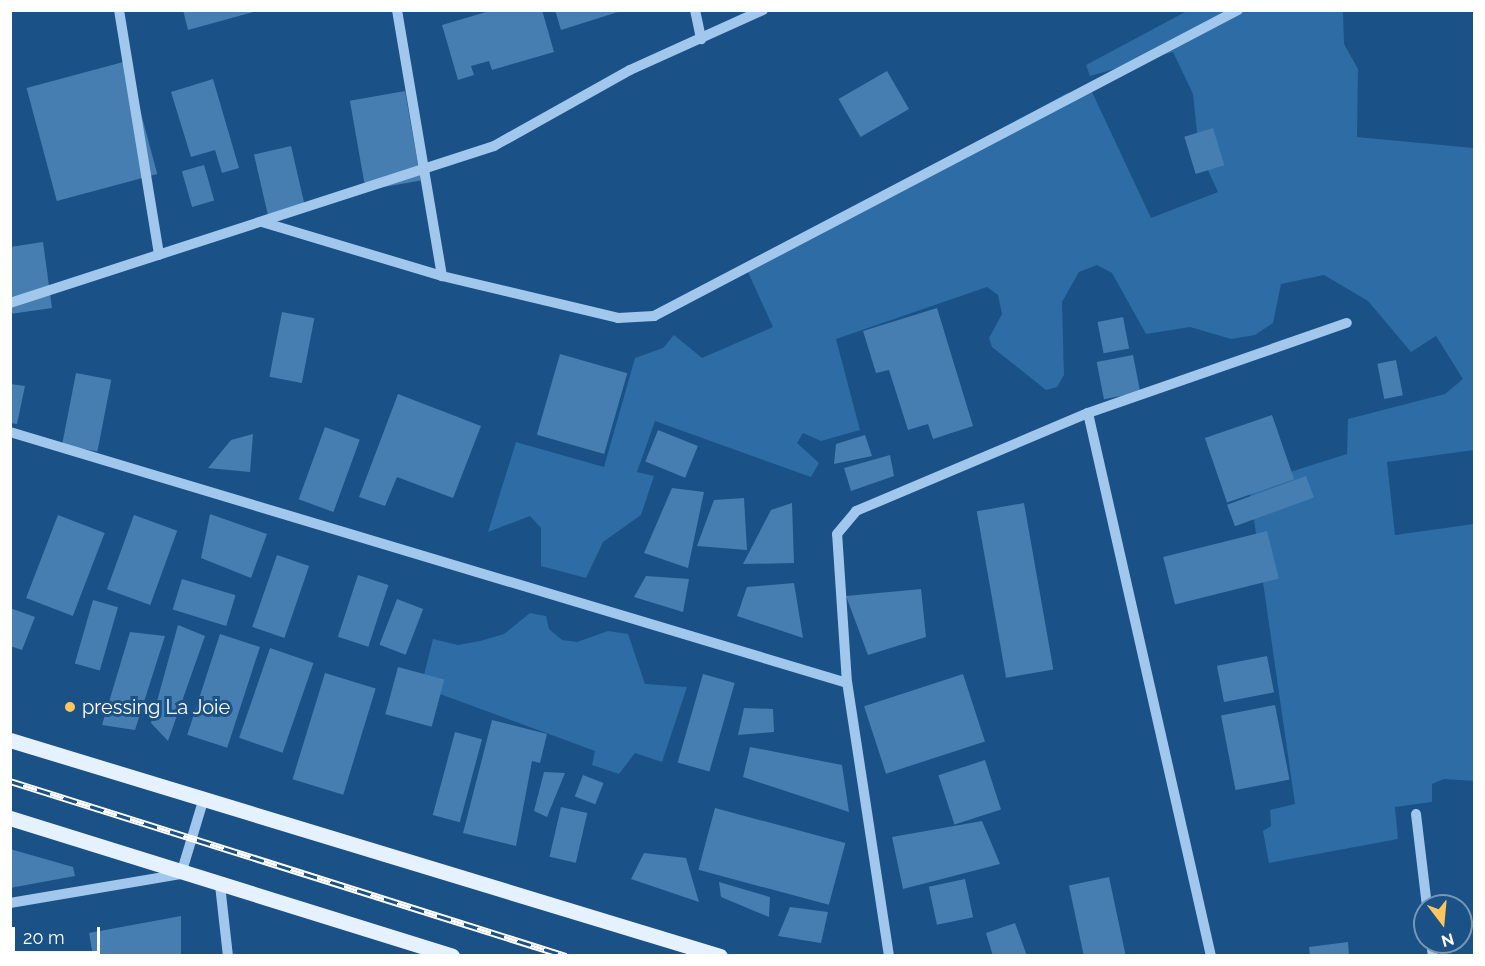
<!DOCTYPE html>
<style>
body{margin:0}
#map{position:relative;width:1485px;height:966px;overflow:hidden;background:#1a5186;font-family:Raleway,sans-serif}
div>[style]{position:absolute}
.green>*{inset:0;background:#2d6ca4}
.building>*{inset:0;background:#477eb1;transform-origin:0 0}
.minor>*{height:10px;margin:-5px;padding:0 5px;transform-origin:5px;border-radius:5px;background:#a1c8ec}
.major>*{height:15px;margin:-7.5px;padding:0 7.5px;transform-origin:7.5px;border-radius:7.5px;background:#e6f1ff}
.rail>*{height:7px;margin-top:-3.5px;transform-origin:0;background:repeating-linear-gradient(90deg,#1a5186 0 14px,#fff 0 28px);box-sizing:border-box;border-block:2px solid #fff}
.dots>*{width:16px;height:16px;translate:-50% -50%;box-sizing:border-box;border:3px solid #1a5186;border-radius:50%}
span{translate:-50% -50%;white-space:nowrap;text-align:center;line-height:1.15;-webkit-text-stroke:6px #1a5186;paint-order:stroke}
.poi-label{font-size:20px;color:#fff}
.left{translate:0 -50%;text-align:left}
.frame{position:absolute;inset:0;border:12px solid #fff;pointer-events:none}
.north{position:absolute;left:1413px;top:894px;width:60px;height:60px;box-sizing:border-box;background:#1a5186;border:2px solid #7697b6;border-radius:50%;rotate:164deg;font-size:16px;font-weight:700;line-height:24px;text-align:center;color:#fff}
.north::after{content:'';display:block;margin:auto;width:21px;height:27px;background:#fec45d;clip-path:polygon(50% 0,100% 100%,50% 72%,0 100%)}
.scale{position:absolute;left:12px;top:927px;width:88px;height:27px;box-sizing:border-box;border:3px solid #fff;border-top:0;padding-left:8px;font-size:18px;line-height:21px;white-space:nowrap;color:#fff;-webkit-text-stroke:4px #1a5186;paint-order:stroke}
</style>
<div id="map">
<div class="green">
<div style="clip-path:polygon(1187px 11px,1343px 11px,1344px 44px,1358px 69px,1357px 137px,1474px 148px,1474px 450px,1387px 462px,1395px 535px,1474px 524px,1474px 781px,1444px 779px,1432px 784px,1432px 802px,1395px 807px,1398px 839px,1269px 863px,1263px 831px,1271px 826px,1270px 810px,1295px 804px,1249px 485px,1347px 454px,1348px 419px,1445px 394px,1463px 379px,1436px 336px,1411px 352px,1368px 301px,1324px 275px,1281px 284px,1273px 323px,1255px 335px,1231px 339px,1190px 327px,1146px 334px,1112px 273px,1097px 265px,1079px 272px,1062px 302px,1064px 375px,1057px 387px,1046px 390px,992px 347px,989px 338px,1002px 314px,998px 295px,987px 287px,836px 339px,860px 430px,821px 441px,803px 433px,797px 443px,819px 463px,811px 477px,655px 421px,637px 472px,654px 476px,641px 515px,603px 542px,586px 578px,541px 566px,541px 528px,530px 516px,488px 532px,516px 442px,604px 467px,635px 358px,663px 348px,674px 335px,702px 358px,773px 327px,747px 270px,1067px 93px,1092px 92px,1151px 218px,1218px 192px,1199px 151px,1193px 94px,1173px 52px,1090px 76px,1086px 65px)"></div>
<div style="clip-path:polygon(530px 613px,546px 616px,549px 629px,562px 640px,577px 642px,608px 631px,628px 634px,645px 684px,687px 687px,662px 762px,635px 753px,619px 774px,592px 765px,595px 751px,421px 687px,433px 639px,458px 645px,480px 641px,504px 634px)"></div>
</div>
<div class="building">
<div style="clip-path:polygon(183px 10px,257px 10px,257px 11px,188px 30px)"></div>
<div style="clip-path:polygon(493px 10px,542px 10px,554px 52px,492px 70px,489px 61px,471px 66px,474px 75px,458px 80px,442px 25px)"></div>
<div style="clip-path:polygon(555px 10px,618px 10px,618px 12px,561px 30px)"></div>
<div style="left:127px;top:61px;width:117px;height:104px;rotate:75deg"></div>
<div style="left:887px;top:71px;width:44px;height:56px;rotate:60deg"></div>
<div style="clip-path:polygon(213px 79px,239px 168px,222px 173px,215px 150px,191px 157px,171px 92px)"></div>
<div style="left:405px;top:91px;width:91px;height:56px;rotate:80deg"></div>
<div style="left:1213px;top:128px;width:39px;height:30px;rotate:73deg"></div>
<div style="left:291px;top:146px;width:66px;height:38px;rotate:77deg"></div>
<div style="left:204px;top:165px;width:37px;height:23px;rotate:74deg"></div>
<div style="clip-path:polygon(43px 242px,52px 308px,10px 314px,10px 247px)"></div>
<div style="clip-path:polygon(937px 308px,973px 426px,933px 439px,928px 424px,908px 430px,889px 370px,876px 373px,863px 331px)"></div>
<div style="left:282px;top:312px;width:33px;height:66px;rotate:11deg"></div>
<div style="left:1123px;top:317px;width:32px;height:26px;rotate:79deg"></div>
<div style="left:560px;top:354px;width:70px;height:84px;rotate:16deg"></div>
<div style="left:1133px;top:355px;width:38px;height:37px;rotate:79deg"></div>
<div style="left:1396px;top:360px;width:36px;height:19px;rotate:79deg"></div>
<div style="left:76px;top:373px;width:36px;height:73px;rotate:11deg"></div>
<div style="clip-path:polygon(10px 384px,25px 386px,17px 424px,10px 423px)"></div>
<div style="clip-path:polygon(398px 394px,481px 426px,453px 498px,397px 477px,385px 506px,359px 497px)"></div>
<div style="left:1272px;top:415px;width:68px;height:71px;rotate:71deg"></div>
<div style="left:325px;top:427px;width:37px;height:77px;rotate:20deg"></div>
<div style="left:658px;top:430px;width:43px;height:34px;rotate:22deg"></div>
<div style="clip-path:polygon(253px 434px,250px 472px,208px 468px,231px 440px)"></div>
<div style="clip-path:polygon(865px 435px,872px 456px,834px 464px,836px 444px)"></div>
<div style="clip-path:polygon(890px 455px,894px 476px,851px 491px,844px 468px)"></div>
<div style="left:1306px;top:476px;width:23px;height:84px;rotate:70deg"></div>
<div style="clip-path:polygon(672px 488px,704px 492px,688px 568px,644px 553px)"></div>
<div style="clip-path:polygon(744px 498px,747px 550px,697px 546px,714px 500px)"></div>
<div style="clip-path:polygon(792px 503px,794px 563px,743px 564px,771px 510px)"></div>
<div style="left:1024px;top:503px;width:169px;height:48px;rotate:80deg"></div>
<div style="clip-path:polygon(210px 514px,267px 534px,251px 578px,201px 558px)"></div>
<div style="left:58px;top:515px;width:50px;height:89px;rotate:21deg"></div>
<div style="left:134px;top:515px;width:46px;height:79px;rotate:20deg"></div>
<div style="left:1267px;top:531px;width:49px;height:107px;rotate:76deg"></div>
<div style="left:277px;top:555px;width:34px;height:76px;rotate:19deg"></div>
<div style="left:358px;top:575px;width:32px;height:65px;rotate:18deg"></div>
<div style="clip-path:polygon(646px 576px,689px 579px,683px 612px,634px 597px)"></div>
<div style="left:182px;top:579px;width:56px;height:32px;rotate:17deg"></div>
<div style="clip-path:polygon(794px 583px,803px 638px,737px 616px,747px 587px)"></div>
<div style="clip-path:polygon(921px 589px,926px 637px,868px 655px,846px 596px)"></div>
<div style="left:397px;top:599px;width:28px;height:49px;rotate:21deg"></div>
<div style="left:93px;top:600px;width:26px;height:66px;rotate:16deg"></div>
<div style="clip-path:polygon(10px 608px,35px 617px,22px 650px,10px 646px)"></div>
<div style="clip-path:polygon(178px 625px,205px 636px,168px 741px,151px 723px)"></div>
<div style="clip-path:polygon(130px 632px,165px 636px,135px 730px,102px 725px)"></div>
<div style="left:220px;top:634px;width:42px;height:106px;rotate:18deg"></div>
<div style="left:270px;top:648px;width:46px;height:95px;rotate:19deg"></div>
<div style="left:1267px;top:656px;width:37px;height:51px;rotate:79deg"></div>
<div style="left:398px;top:667px;width:48px;height:49px;rotate:15deg"></div>
<div style="left:325px;top:673px;width:53px;height:111px;rotate:17deg"></div>
<div style="left:703px;top:674px;width:33px;height:92px;rotate:16deg"></div>
<div style="left:963px;top:674px;width:71px;height:104px;rotate:72deg"></div>
<div style="left:1275px;top:705px;width:76px;height:55px;rotate:79deg"></div>
<div style="clip-path:polygon(744px 708px,773px 709px,774px 732px,738px 735px)"></div>
<div style="clip-path:polygon(492px 720px,547px 734px,540px 763px,532px 761px,516px 846px,463px 833px)"></div>
<div style="left:455px;top:732px;width:28px;height:86px;rotate:15deg"></div>
<div style="clip-path:polygon(750px 747px,842px 765px,849px 812px,743px 777px)"></div>
<div style="left:985px;top:760px;width:52px;height:49px;rotate:72deg"></div>
<div style="clip-path:polygon(544px 772px,565px 773px,547px 817px,534px 811px)"></div>
<div style="left:583px;top:775px;width:22px;height:23px;rotate:21deg"></div>
<div style="left:561px;top:807px;width:27px;height:51px;rotate:13deg"></div>
<div style="left:715px;top:808px;width:135px;height:64px;rotate:15deg"></div>
<div style="clip-path:polygon(982px 821px,1000px 864px,903px 889px,892px 837px)"></div>
<div style="clip-path:polygon(10px 849px,73px 867px,75px 876px,10px 888px)"></div>
<div style="clip-path:polygon(644px 853px,686px 858px,699px 902px,631px 879px)"></div>
<div style="left:1109px;top:877px;width:81px;height:41px;rotate:78deg"></div>
<div style="left:965px;top:879px;width:39px;height:37px;rotate:78deg"></div>
<div style="clip-path:polygon(719px 882px,770px 897px,769px 917px,721px 897px)"></div>
<div style="clip-path:polygon(790px 907px,828px 912px,821px 943px,778px 936px)"></div>
<div style="clip-path:polygon(181px 916px,181px 956px,93px 956px,89px 933px)"></div>
<div style="clip-path:polygon(1015px 923px,1027px 956px,993px 956px,986px 933px)"></div>
<div style="clip-path:polygon(1348px 942px,1349px 956px,1310px 956px,1309px 947px)"></div>
</div>
<div class="minor">
<div style="left:119px;top:10px;width:248px;rotate:80.7deg"></div>
<div style="left:397px;top:10px;width:270px;rotate:80.4deg"></div>
<div style="left:695px;top:10px;width:30px;rotate:78deg"></div>
<div style="left:262px;top:222px;width:188px;rotate:16.7deg"></div>
<div style="left:442px;top:276px;width:181px;rotate:13.4deg"></div>
<div style="left:618px;top:318px;width:36px;rotate:-3deg"></div>
<div style="left:654px;top:316px;width:659px;rotate:-27.65deg"></div>
<div style="left:10px;top:303px;width:509px;rotate:-17.97deg"></div>
<div style="left:494px;top:146px;width:156px;rotate:-29.2deg"></div>
<div style="left:630px;top:70px;width:146px;rotate:-24.3deg"></div>
<div style="left:1088px;top:413px;width:557px;rotate:77.24deg"></div>
<div style="left:10px;top:432px;width:874px;rotate:16.69deg"></div>
<div style="left:1416px;top:814px;width:93px;rotate:83.2deg"></div>
<div style="left:220px;top:885px;width:71px;rotate:83.6deg"></div>
<div style="left:10px;top:903px;width:173px;rotate:-9.6deg"></div>
<div style="left:181px;top:874px;width:76px;rotate:-73.2deg"></div>
<div style="left:1431px;top:942px;width:14px;rotate:82deg"></div>
<div style="left:889px;top:956px;width:276px;rotate:-98.7deg"></div>
<div style="left:847px;top:683px;width:149px;rotate:-93.8deg"></div>
<div style="left:837px;top:534px;width:30px;rotate:-50deg"></div>
<div style="left:856px;top:511px;width:252px;rotate:-22.9deg"></div>
<div style="left:1088px;top:413px;width:274px;rotate:-19.2deg"></div>
</div>
<div class="major">
<div style="left:10px;top:740px;width:742px;rotate:16.92deg"></div>
<div style="left:10px;top:818px;width:463px;rotate:17.3deg"></div>
</div>
<div class="rail">
<div style="left:10px;top:781px;width:583px;rotate:17.47deg"></div>
</div>
<div class="dots">
<div style="left:70px;top:707px;background:#fec45d"></div>
</div>
<div class="poi-label">
<span class="left" style="left:82px;top:707px">pressing La Joie</span>
</div>
<div class="frame"></div>
<div class="north">N</div>
<div class="scale">20 m</div>
</div>
